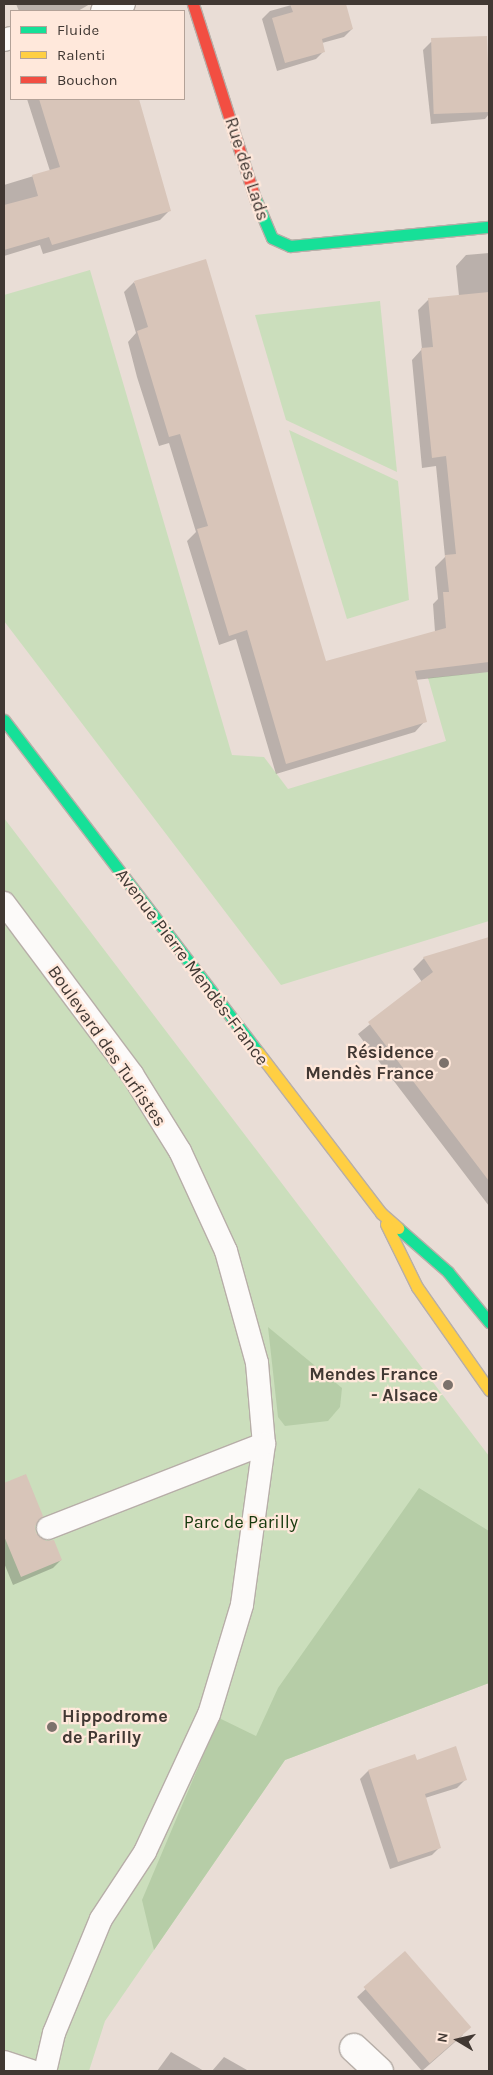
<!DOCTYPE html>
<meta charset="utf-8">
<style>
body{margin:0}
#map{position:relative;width:493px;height:2075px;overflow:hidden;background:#e9ddd6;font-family:Karla,sans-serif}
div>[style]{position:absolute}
.green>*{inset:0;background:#cbdebc}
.forest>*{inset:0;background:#b6cda7}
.shadow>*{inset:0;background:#0003}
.building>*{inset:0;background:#d8c5b9;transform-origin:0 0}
.roads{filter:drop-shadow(1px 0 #b7aea8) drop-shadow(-1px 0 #b7aea8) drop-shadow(0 1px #b7aea8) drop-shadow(0 -1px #b7aea8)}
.lane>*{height:22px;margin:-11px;padding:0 11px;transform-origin:11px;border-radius:11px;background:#fcfaf9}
.street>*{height:28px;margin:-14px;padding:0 14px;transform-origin:14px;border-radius:14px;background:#fcfaf9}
.fast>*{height:11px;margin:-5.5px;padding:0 5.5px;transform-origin:5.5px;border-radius:5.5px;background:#16e098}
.slow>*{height:11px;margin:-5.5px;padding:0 5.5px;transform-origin:5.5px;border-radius:5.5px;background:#ffcf43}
.jam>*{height:11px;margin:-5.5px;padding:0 5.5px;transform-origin:5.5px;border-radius:5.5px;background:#f24e42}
.dots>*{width:14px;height:14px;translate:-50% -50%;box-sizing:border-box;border:2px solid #ffe8db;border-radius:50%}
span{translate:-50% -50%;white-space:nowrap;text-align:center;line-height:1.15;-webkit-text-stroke:4.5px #ffe8db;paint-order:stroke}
.street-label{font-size:18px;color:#413833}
.poi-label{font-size:18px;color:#413833;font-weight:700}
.right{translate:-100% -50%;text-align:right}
.left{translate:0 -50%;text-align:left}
.park-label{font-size:18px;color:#17390d}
.frame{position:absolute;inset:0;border:5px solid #413833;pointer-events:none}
.legend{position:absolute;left:10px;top:10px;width:175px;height:90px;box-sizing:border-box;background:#ffe8db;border:1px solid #b3a298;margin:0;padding:6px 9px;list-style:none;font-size:15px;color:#413833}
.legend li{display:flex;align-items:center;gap:10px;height:25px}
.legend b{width:25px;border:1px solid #b3a298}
.north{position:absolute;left:433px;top:2015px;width:50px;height:50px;-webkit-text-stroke:4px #ffe8db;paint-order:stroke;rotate:279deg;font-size:14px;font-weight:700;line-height:20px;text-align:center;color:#413833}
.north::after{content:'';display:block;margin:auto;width:18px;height:22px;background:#413833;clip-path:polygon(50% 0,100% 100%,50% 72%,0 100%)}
</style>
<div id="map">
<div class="green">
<div style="clip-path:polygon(90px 270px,232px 755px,264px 757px,288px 789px,446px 741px,428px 678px,489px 672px,489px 921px,281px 985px,4px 621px,4px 295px)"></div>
<div style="clip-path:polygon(380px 301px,397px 472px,286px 420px,255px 315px)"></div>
<div style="clip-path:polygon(289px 430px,398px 481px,409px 600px,347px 619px)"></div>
<div style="clip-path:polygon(4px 818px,489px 1456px,489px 1683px,285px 1760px,105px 2021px,89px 2071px,4px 2071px)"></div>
</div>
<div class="forest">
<div style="clip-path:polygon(268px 1327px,342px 1388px,340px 1407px,328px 1421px,285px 1426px,278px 1417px)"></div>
<div style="clip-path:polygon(419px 1488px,489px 1531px,489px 1683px,285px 1760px,154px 1950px,142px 1900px,219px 1718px,256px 1736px,278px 1688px)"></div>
</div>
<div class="shadow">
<div style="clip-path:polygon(16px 4px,90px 4px,78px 11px,19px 11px)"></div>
<div style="clip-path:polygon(295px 4px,345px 4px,352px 29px,344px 37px,322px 43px,324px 51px,316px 59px,277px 71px,262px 19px,270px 11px)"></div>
<div style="clip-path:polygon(486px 37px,489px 114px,485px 119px,431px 124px,423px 50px,431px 42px)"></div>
<div style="clip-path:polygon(27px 99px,137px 99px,169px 211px,160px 220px,43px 254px,40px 245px,4px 256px,4px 185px,50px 171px)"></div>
<div style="clip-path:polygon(489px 253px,489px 672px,415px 680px,425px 721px,415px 732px,276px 774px,236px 639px,219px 645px,187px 541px,196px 532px,169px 443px,159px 446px,137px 377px,128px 342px,136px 333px,124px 292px,134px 282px,325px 662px,435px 632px,433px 604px,438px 599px,435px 567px,445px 557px,436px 466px,422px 468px,412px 360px,422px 349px,418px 310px,429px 299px,459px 296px,456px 266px,466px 255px)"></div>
<div style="clip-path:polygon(489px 938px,489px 1206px,358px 1034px,422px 982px,413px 969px,424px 958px)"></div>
<div style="clip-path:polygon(25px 1475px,35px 1534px,61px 1560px,53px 1568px,13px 1585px,4px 1563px,4px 1484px)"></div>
<div style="clip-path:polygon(416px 1761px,465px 1780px,457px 1788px,425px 1798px,440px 1847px,432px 1855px,390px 1869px,360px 1779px,368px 1771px)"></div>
<div style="clip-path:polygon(405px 1953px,463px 2035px,422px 2071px,357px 1997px)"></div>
<div style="clip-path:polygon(171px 2052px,204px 2071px,157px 2071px)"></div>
<div style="clip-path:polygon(224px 2057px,247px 2070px,247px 2071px,212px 2071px)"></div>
</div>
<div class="building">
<div style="clip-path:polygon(290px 4px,346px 4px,353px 29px,322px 39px,325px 52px,285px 63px,272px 18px,293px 12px)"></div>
<div style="left:487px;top:36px;width:76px;height:56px;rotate:88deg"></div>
<div style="clip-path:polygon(39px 99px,139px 99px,171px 211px,52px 245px,49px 237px,4px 250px,4px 205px,38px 196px,32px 175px,60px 167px)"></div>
<div style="clip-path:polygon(206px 259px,326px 661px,446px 628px,443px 592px,449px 592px,445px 555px,456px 554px,446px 456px,432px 458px,421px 348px,433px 347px,428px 298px,489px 292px,489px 662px,415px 671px,427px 722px,286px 764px,247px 630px,229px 636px,197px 529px,208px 526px,180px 434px,169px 437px,137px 331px,148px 327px,134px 281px)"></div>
<div style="clip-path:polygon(489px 937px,489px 1181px,368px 1022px,433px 972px,423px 957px)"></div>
<div style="clip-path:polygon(26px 1474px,43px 1516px,35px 1526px,36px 1533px,46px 1541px,54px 1540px,62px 1560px,21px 1577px,4px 1536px,4px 1483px)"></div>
<div style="clip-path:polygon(456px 1746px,467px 1780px,425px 1794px,441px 1848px,398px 1862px,368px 1770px,415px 1754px,417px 1760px)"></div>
<div style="left:405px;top:1951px;width:101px;height:55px;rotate:49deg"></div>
</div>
<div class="roads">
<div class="lane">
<div style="left:102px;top:11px;width:23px;rotate:-18deg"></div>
<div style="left:4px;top:40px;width:7px;rotate:-16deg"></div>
<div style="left:4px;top:903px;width:214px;rotate:53.2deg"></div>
<div style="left:132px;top:1074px;width:91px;rotate:58.1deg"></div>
<div style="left:180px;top:1151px;width:110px;rotate:65.3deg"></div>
<div style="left:226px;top:1251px;width:116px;rotate:74.5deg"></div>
<div style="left:257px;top:1363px;width:81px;rotate:85.1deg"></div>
<div style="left:264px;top:1444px;width:162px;rotate:97.8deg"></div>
<div style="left:242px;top:1605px;width:114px;rotate:106.8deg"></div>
<div style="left:209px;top:1714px;width:152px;rotate:114.9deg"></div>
<div style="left:145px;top:1852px;width:80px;rotate:123.3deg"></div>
<div style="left:101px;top:1919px;width:123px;rotate:112.4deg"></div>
<div style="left:54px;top:2033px;width:39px;rotate:103deg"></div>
<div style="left:48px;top:1528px;width:232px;rotate:-21.3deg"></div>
<div style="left:4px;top:2062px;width:28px;rotate:18deg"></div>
</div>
<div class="street">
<div style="left:354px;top:2048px;width:34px;rotate:43deg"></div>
</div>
<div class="fast">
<div style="left:255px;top:198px;width:43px;rotate:67deg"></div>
<div style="left:272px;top:238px;width:20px;rotate:24deg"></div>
<div style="left:290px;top:246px;width:200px;rotate:-5.5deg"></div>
<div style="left:4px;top:720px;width:418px;rotate:52.6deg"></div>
<div style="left:398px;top:1228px;width:67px;rotate:41.3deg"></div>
<div style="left:448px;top:1272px;width:65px;rotate:50.6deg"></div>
</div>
<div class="slow">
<div style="left:258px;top:1052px;width:203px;rotate:52.6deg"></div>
<div style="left:381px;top:1213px;width:23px;rotate:41deg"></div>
<div style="left:386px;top:1224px;width:70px;rotate:63.8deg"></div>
<div style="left:417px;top:1287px;width:126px;rotate:55deg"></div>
</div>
<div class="jam">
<div style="left:193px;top:4px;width:204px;rotate:72.3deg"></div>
</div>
</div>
<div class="dots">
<div style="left:444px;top:1063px;background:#7c726c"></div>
<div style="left:448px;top:1385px;background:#7c726c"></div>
<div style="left:52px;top:1727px;background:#7c726c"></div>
</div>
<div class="street-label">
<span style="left:247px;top:169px;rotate:72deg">Rue des Lads</span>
<span style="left:192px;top:967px;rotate:53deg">Avenue Pierre Mendès-France</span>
<span style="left:107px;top:1046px;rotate:55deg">Boulevard des Turfistes</span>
</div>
<div class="poi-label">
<span class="right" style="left:434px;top:1063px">Résidence<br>Mendès France</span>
<span class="right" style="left:438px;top:1385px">Mendes France<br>- Alsace</span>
<span class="left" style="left:62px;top:1727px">Hippodrome<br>de Parilly</span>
</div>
<div class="park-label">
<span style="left:241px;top:1522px">Parc de Parilly</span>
</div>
<div class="frame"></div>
<ul class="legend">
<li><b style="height:6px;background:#16e098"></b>Fluide</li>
<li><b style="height:6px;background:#ffcf43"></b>Ralenti</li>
<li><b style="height:6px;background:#f24e42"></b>Bouchon</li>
</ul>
<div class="north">N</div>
</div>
